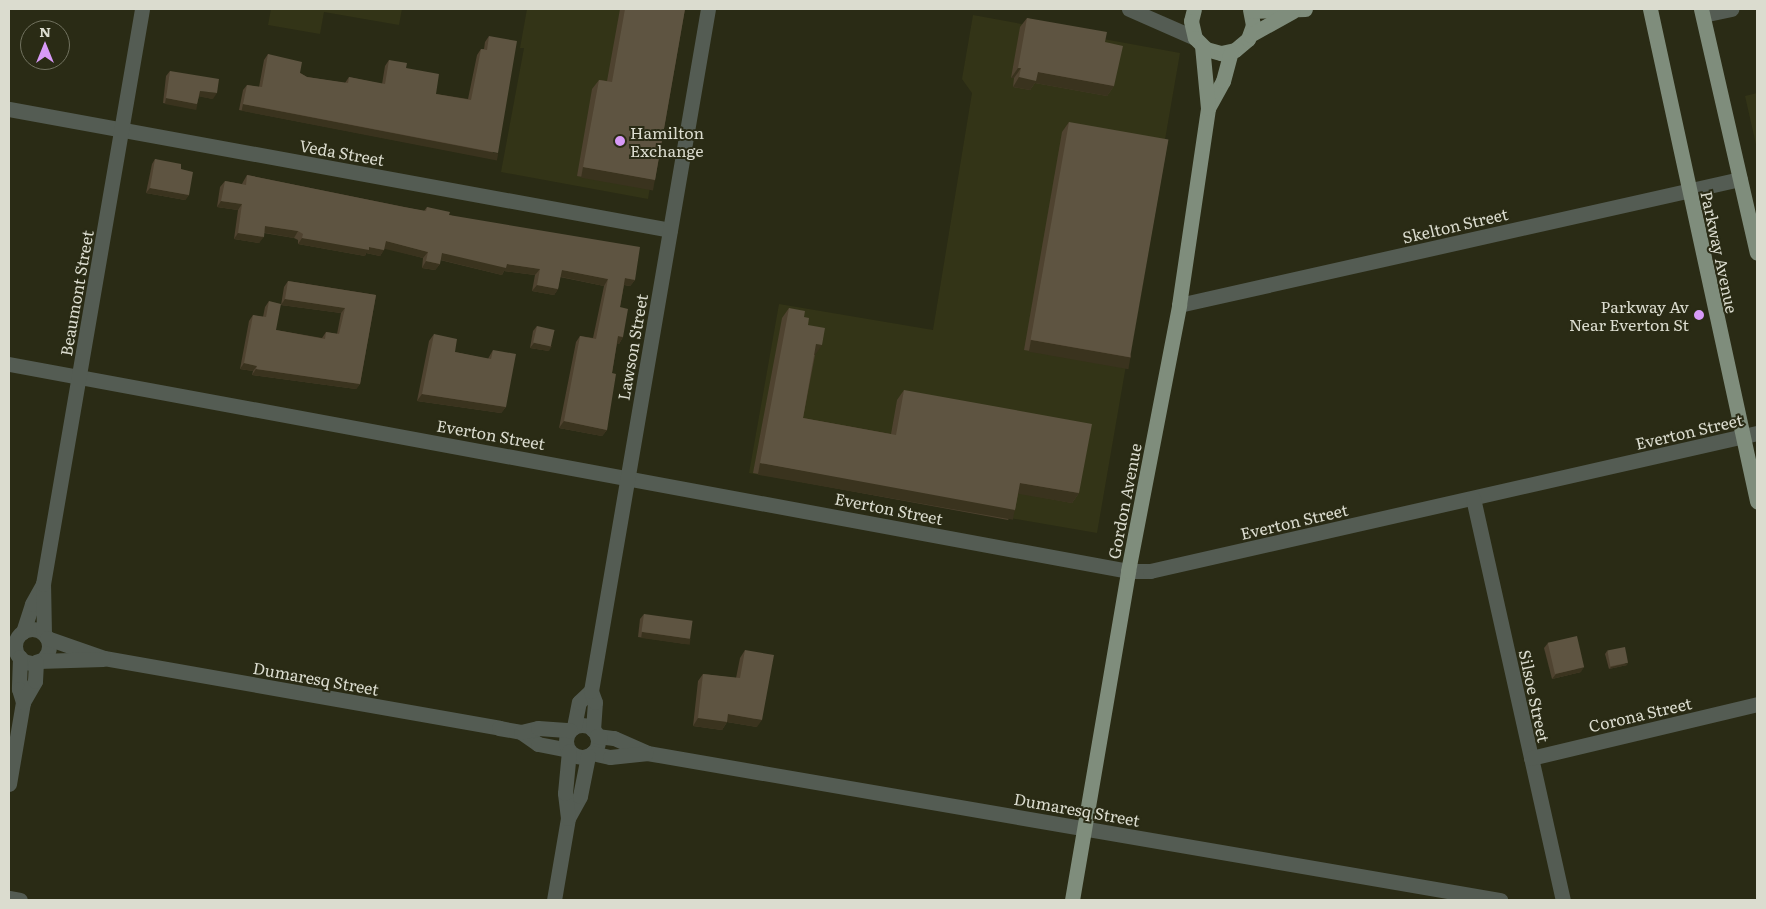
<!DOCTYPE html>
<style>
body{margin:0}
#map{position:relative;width:1766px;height:909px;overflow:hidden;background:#2a2b15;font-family:Literata,serif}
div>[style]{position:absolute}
.built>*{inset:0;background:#333417}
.minor>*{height:15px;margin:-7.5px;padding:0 7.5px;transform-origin:7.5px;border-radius:7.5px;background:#545c53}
.minor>.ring{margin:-7.5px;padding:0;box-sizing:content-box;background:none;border:15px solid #545c53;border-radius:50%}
.major>*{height:15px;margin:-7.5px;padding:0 7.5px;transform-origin:7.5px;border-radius:7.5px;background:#7f8d7c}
.wall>*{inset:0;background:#4f4330}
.shaded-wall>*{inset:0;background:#3a331e;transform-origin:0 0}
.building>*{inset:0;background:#5e5441;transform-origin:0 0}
.dots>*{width:14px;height:14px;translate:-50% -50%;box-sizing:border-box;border:2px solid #2a2b15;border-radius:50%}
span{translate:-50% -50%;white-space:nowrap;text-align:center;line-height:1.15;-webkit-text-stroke:4px #2a2b15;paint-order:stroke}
.poi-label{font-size:16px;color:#dbdccf}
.left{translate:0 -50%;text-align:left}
.right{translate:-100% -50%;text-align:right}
.street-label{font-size:16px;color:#dbdccf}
.frame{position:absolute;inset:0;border:10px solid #dbdccf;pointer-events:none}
.north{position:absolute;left:20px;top:20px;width:50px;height:50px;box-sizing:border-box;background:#2a2b15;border:1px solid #71725f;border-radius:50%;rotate:0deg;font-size:14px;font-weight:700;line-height:20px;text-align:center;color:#dbdccf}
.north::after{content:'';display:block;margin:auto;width:18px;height:22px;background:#d89af8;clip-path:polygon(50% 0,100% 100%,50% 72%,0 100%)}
</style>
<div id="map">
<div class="built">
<div style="clip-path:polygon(271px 9px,402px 9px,399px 25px,324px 12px,320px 34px,268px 25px)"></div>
<div style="clip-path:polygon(527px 9px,681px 9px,648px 199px,501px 172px,524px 48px,520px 48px)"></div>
<div style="clip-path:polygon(973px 15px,1180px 53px,1097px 533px,749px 473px,779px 304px,933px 330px,972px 93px,962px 79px)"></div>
<div style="clip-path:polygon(1757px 93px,1757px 149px,1745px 96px)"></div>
</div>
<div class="minor">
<div style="left:1129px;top:9px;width:72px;rotate:23.7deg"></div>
<div style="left:1703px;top:15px;width:29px;rotate:-12deg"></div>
<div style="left:9px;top:109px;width:672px;rotate:10.37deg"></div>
<div style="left:1179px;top:305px;width:575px;rotate:-12.66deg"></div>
<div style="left:9px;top:364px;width:1138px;rotate:10.48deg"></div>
<div style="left:1128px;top:571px;width:22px"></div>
<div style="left:1150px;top:571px;width:622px;rotate:-12.81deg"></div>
<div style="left:1473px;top:498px;width:412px;rotate:77.4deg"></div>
<div class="ring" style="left:15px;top:629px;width:19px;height:19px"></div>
<div style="left:23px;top:632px;width:29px;rotate:-72deg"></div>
<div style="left:32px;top:604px;width:23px;rotate:-61deg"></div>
<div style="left:44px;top:634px;width:50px;rotate:-91.1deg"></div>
<div style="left:43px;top:584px;width:583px;rotate:-80.23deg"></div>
<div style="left:47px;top:638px;width:60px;rotate:19.3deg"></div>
<div style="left:104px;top:658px;width:401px;rotate:10deg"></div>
<div style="left:499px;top:728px;width:22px;rotate:10deg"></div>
<div style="left:521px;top:732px;width:21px;rotate:35deg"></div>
<div style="left:538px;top:744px;width:31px;rotate:11deg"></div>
<div style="left:20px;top:657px;width:32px;rotate:92deg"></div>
<div style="left:19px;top:689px;width:14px;rotate:73deg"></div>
<div style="left:38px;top:661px;width:65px;rotate:-1.8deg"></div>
<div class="ring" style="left:566px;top:725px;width:17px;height:17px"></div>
<div style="left:574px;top:727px;width:25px;rotate:-79deg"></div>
<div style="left:579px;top:702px;width:16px;rotate:-43deg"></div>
<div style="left:593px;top:730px;width:28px;rotate:-86deg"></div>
<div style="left:595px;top:702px;width:12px;rotate:-110deg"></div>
<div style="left:591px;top:691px;width:692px;rotate:-80.27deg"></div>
<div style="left:521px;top:732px;width:17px;rotate:-13deg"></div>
<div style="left:538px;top:728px;width:32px;rotate:4deg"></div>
<div style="left:597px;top:736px;width:17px;rotate:7deg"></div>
<div style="left:614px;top:738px;width:36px;rotate:24deg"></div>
<div style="left:647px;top:753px;width:866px;rotate:9.78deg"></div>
<div style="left:592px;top:753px;width:18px;rotate:13deg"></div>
<div style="left:610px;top:757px;width:36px;rotate:-6deg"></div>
<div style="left:1531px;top:758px;width:232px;rotate:-13.4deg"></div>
<div style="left:9px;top:784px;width:83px;rotate:-80.3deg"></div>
<div style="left:23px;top:702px;width:24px;rotate:-60deg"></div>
<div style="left:35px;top:681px;width:19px;rotate:-87deg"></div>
<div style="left:568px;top:818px;width:25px;rotate:-61deg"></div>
<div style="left:580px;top:796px;width:41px;rotate:-78.7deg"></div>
<div style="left:9px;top:898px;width:11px;rotate:10deg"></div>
<div style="left:554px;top:900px;width:83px;rotate:-80.3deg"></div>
<div style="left:568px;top:818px;width:25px;rotate:-97deg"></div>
<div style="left:565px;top:793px;width:42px;rotate:-84.6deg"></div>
</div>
<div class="major">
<div style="left:1194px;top:9px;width:12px;rotate:104deg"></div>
<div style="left:1191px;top:21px;width:17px;rotate:77deg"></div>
<div style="left:1195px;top:38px;width:16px;rotate:45deg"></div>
<div style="left:1206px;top:49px;width:16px;rotate:15deg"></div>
<div style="left:1221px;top:53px;width:14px;rotate:-12deg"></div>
<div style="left:1235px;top:50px;width:17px;rotate:-40deg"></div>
<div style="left:1248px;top:39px;width:15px;rotate:-70deg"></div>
<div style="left:1253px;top:25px;width:16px;rotate:-101deg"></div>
<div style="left:1650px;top:9px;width:504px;rotate:77.73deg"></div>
<div style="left:1701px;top:9px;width:250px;rotate:77.1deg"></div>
<div style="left:1251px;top:11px;width:54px;rotate:-2.1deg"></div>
<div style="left:1250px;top:35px;width:49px;rotate:-29.2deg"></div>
<div style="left:1208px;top:108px;width:31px;rotate:-61deg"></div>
<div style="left:1223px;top:81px;width:30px;rotate:-75deg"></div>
<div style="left:1072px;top:900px;width:334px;rotate:-80.3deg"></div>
<div style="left:1128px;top:571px;width:271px;rotate:-79.1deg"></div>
<div style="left:1179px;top:305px;width:199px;rotate:-81.6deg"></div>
<div style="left:1208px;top:108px;width:62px;rotate:-95.5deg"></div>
</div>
<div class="wall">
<div style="clip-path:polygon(620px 9px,685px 9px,655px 180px,649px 189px,577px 176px,592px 89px,599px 80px,607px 81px)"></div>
<div style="clip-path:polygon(1027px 18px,1105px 42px,1114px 86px,1107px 96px,1035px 83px,1030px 90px,1013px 87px,1014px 78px,1011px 78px,1020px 27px)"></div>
<div style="clip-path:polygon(489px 36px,493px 159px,239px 110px,243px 90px,247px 85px,259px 87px,264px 60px,268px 54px,307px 77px,345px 83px,349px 77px,382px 84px,385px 66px,389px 60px,406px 68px,436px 94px,468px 99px,477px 55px,481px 49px,484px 49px,485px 42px)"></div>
<div style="clip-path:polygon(170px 71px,213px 99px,199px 96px,197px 104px,194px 109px,163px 103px,166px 76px)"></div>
<div style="clip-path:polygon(1069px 122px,1131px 357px,1124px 367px,1024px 350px,1062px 132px)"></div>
<div style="clip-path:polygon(155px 159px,181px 169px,189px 195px,185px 200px,146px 193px,152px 164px)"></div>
<div style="clip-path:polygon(247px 175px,404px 207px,424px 211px,427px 207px,635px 280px,630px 286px,624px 285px,620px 307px,623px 337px,619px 344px,617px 343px,612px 373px,607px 430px,602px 436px,559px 428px,576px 342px,580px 336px,593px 338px,604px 286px,560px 277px,558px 289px,554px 295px,532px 291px,535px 275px,504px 271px,502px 275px,440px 260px,440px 264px,435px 270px,422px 268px,423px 258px,385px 248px,380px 256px,366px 253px,365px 256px,298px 244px,298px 240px,294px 238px,264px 233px,259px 243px,234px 239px,238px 210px,217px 207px,220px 187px,225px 181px,242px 184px,243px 182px)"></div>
<div style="clip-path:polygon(288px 281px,376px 295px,360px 384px,356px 389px,252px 375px,253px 371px,240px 369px,249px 321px,253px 315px,263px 317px,265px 307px,269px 301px,276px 330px,322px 338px,326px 332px,337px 334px,341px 313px,281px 305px,284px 287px)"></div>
<div style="clip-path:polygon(789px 308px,804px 317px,808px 325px,815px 355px,803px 418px,891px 434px,897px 400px,904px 390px,1079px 493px,1072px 503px,1018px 493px,1015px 510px,1008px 520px,753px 473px,782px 318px)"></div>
<div style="clip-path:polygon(537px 326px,549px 351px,530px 348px,533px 331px)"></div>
<div style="clip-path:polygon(434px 334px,455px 352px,488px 359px,489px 357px,493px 350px,506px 407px,501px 413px,417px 401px,429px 341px)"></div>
<div style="clip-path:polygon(644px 614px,690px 639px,686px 644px,638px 637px,640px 619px)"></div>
<div style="clip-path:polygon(1548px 643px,1581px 672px,1552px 679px,1544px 648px)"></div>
<div style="clip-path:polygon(745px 650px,757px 727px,727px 722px,722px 730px,693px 726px,698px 681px,703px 674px,736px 678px,740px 658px)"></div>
<div style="clip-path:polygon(1607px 651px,1627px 665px,1609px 669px,1605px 654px)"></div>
</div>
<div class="shaded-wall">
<div style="clip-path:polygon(1018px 68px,1021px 68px,1014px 78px,1011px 78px)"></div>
<div style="clip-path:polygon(1038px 72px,1114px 86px,1107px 96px,1035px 83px,1030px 90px,1013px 87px,1019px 77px)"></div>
<div style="clip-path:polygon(200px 91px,217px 93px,213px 99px,196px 96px)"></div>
<div style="left:166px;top:98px;width:32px;height:6px;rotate:11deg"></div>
<div style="left:243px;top:104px;width:260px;height:7px;rotate:11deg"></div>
<div style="left:583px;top:167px;width:73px;height:11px;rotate:10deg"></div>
<div style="clip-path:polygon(150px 188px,189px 195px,185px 200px,146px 193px)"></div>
<div style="clip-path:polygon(221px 201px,242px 204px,238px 210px,217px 207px)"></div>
<div style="clip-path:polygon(265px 226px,298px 231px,294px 238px,261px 232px)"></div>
<div style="clip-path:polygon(238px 233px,264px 237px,259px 243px,234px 239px)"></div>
<div style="clip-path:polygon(302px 238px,369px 247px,384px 250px,380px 256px,366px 253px,365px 256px,298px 244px)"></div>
<div style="clip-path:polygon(386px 241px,428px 252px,423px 258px,381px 248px)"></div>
<div style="clip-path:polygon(442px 253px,507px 264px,540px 269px,535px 275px,504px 271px,502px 275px,437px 259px)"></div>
<div style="clip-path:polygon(426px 261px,440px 264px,435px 270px,422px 268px)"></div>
<div style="clip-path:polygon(562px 270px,608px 279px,604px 286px,557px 276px)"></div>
<div style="clip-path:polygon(625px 278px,635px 280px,630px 286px,620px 284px)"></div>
<div style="clip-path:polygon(537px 285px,558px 289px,554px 295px,532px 291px)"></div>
<div style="clip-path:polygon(285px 299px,345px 308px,341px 313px,281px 305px)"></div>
<div style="clip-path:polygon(618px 336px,623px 337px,619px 344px,614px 343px)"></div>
<div style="left:1031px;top:340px;width:101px;height:12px;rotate:10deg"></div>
<div style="clip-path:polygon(534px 343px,552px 346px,549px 351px,530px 348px)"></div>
<div style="clip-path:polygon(816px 344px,822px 345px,815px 355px,809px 354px)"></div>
<div style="clip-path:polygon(244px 363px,257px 366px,253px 371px,240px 369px)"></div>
<div style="clip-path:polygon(256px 369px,360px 384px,356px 389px,252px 375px)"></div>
<div style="clip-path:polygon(422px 394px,506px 407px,501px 413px,417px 401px)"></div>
<div style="clip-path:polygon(564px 421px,607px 430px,602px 436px,559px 428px)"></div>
<div style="left:760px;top:463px;width:259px;height:12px;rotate:10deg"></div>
<div style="clip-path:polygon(1020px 483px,1079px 493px,1072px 503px,1013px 493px)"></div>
<div style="left:642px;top:632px;width:49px;height:6px;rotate:8deg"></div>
<div style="clip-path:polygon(1628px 663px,1627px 665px,1609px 669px,1611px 667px)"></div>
<div style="clip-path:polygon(1584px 667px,1581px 672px,1552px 679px,1556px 674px)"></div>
<div style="clip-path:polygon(728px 714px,762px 720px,757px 727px,727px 722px,722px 730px,693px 726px,698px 718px)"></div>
</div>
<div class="building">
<div style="clip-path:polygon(625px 9px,685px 9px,655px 180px,583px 167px,599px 80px,612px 82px)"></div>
<div style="clip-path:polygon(1027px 18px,1107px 32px,1105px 42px,1123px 46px,1114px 86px,1038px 72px,1036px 81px,1019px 77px,1021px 68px,1018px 68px)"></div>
<div style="clip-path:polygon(489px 36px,517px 41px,498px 153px,243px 104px,247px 85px,262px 87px,268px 54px,302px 62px,300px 73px,307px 77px,348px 83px,349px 77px,385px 84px,389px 60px,407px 63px,406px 68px,439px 74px,436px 94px,471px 100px,481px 49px,487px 50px)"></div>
<div style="clip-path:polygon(170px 71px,219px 79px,217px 93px,200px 91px,197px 104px,166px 98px)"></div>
<div style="left:1069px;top:122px;width:101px;height:221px;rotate:10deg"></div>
<div style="clip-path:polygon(155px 159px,181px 164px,181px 169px,193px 172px,189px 195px,150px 188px)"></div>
<div style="clip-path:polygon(247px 175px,404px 207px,426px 211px,427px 207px,450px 212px,449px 215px,640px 247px,635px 280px,625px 278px,620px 307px,628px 309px,623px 337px,618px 336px,612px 373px,616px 374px,607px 430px,564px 421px,580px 336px,596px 339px,608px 279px,562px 270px,558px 289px,537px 285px,540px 269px,507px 264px,506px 268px,442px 253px,440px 264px,426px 261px,428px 252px,386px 241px,384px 250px,369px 247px,369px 250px,302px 238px,303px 234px,298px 231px,265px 226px,264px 237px,238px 233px,242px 204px,221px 201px,225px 181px,246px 185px)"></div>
<div style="clip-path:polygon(288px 281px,376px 295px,360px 384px,256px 369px,257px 366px,244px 363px,253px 315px,266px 317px,269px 301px,281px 304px,276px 330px,325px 339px,326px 332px,339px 334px,345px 308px,285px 299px)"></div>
<div style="clip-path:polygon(789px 308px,805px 311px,804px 317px,809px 318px,808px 325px,825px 328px,822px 345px,816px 344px,803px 418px,896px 435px,904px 390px,1092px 424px,1079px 493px,1020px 483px,1015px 510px,760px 463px)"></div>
<div style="left:537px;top:326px;width:18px;height:17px;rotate:13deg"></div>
<div style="clip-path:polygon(434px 334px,457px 339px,455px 352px,491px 359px,493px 350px,516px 354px,506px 407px,422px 394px)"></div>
<div style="left:644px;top:614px;width:49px;height:18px;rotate:8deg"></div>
<div style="left:1577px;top:636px;width:32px;height:30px;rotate:77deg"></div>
<div style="left:1625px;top:647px;width:16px;height:18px;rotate:79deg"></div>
<div style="clip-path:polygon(745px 650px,774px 655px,762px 720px,728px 714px,727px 722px,698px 718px,703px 674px,740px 678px)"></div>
</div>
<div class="dots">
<div style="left:620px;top:141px;background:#d89af8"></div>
<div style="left:1699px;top:315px;background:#d89af8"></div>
</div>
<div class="poi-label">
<span class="left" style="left:630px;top:141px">Hamilton<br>Exchange</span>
<span class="right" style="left:1689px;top:315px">Parkway Av<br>Near Everton St</span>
</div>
<div class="street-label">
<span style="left:342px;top:152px;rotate:10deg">Veda Street</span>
<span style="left:1455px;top:225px;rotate:-13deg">Skelton Street</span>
<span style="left:1720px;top:252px;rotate:78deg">Parkway Avenue</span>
<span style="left:76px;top:293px;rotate:-80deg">Beaumont Street</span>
<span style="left:632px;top:347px;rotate:-80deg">Lawson Street</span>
<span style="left:1689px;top:431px;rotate:-13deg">Everton Street</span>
<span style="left:491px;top:434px;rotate:10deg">Everton Street</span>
<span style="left:1124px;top:501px;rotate:-79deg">Gordon Avenue</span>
<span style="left:889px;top:508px;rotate:11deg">Everton Street</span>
<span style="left:1294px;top:521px;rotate:-13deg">Everton Street</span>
<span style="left:316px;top:678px;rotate:10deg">Dumaresq Street</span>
<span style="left:1535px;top:696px;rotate:78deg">Silsoe Street</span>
<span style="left:1640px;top:714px;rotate:-13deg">Corona Street</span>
<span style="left:1077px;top:809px;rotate:10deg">Dumaresq Street</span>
</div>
<div class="frame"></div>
<div class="north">N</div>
</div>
